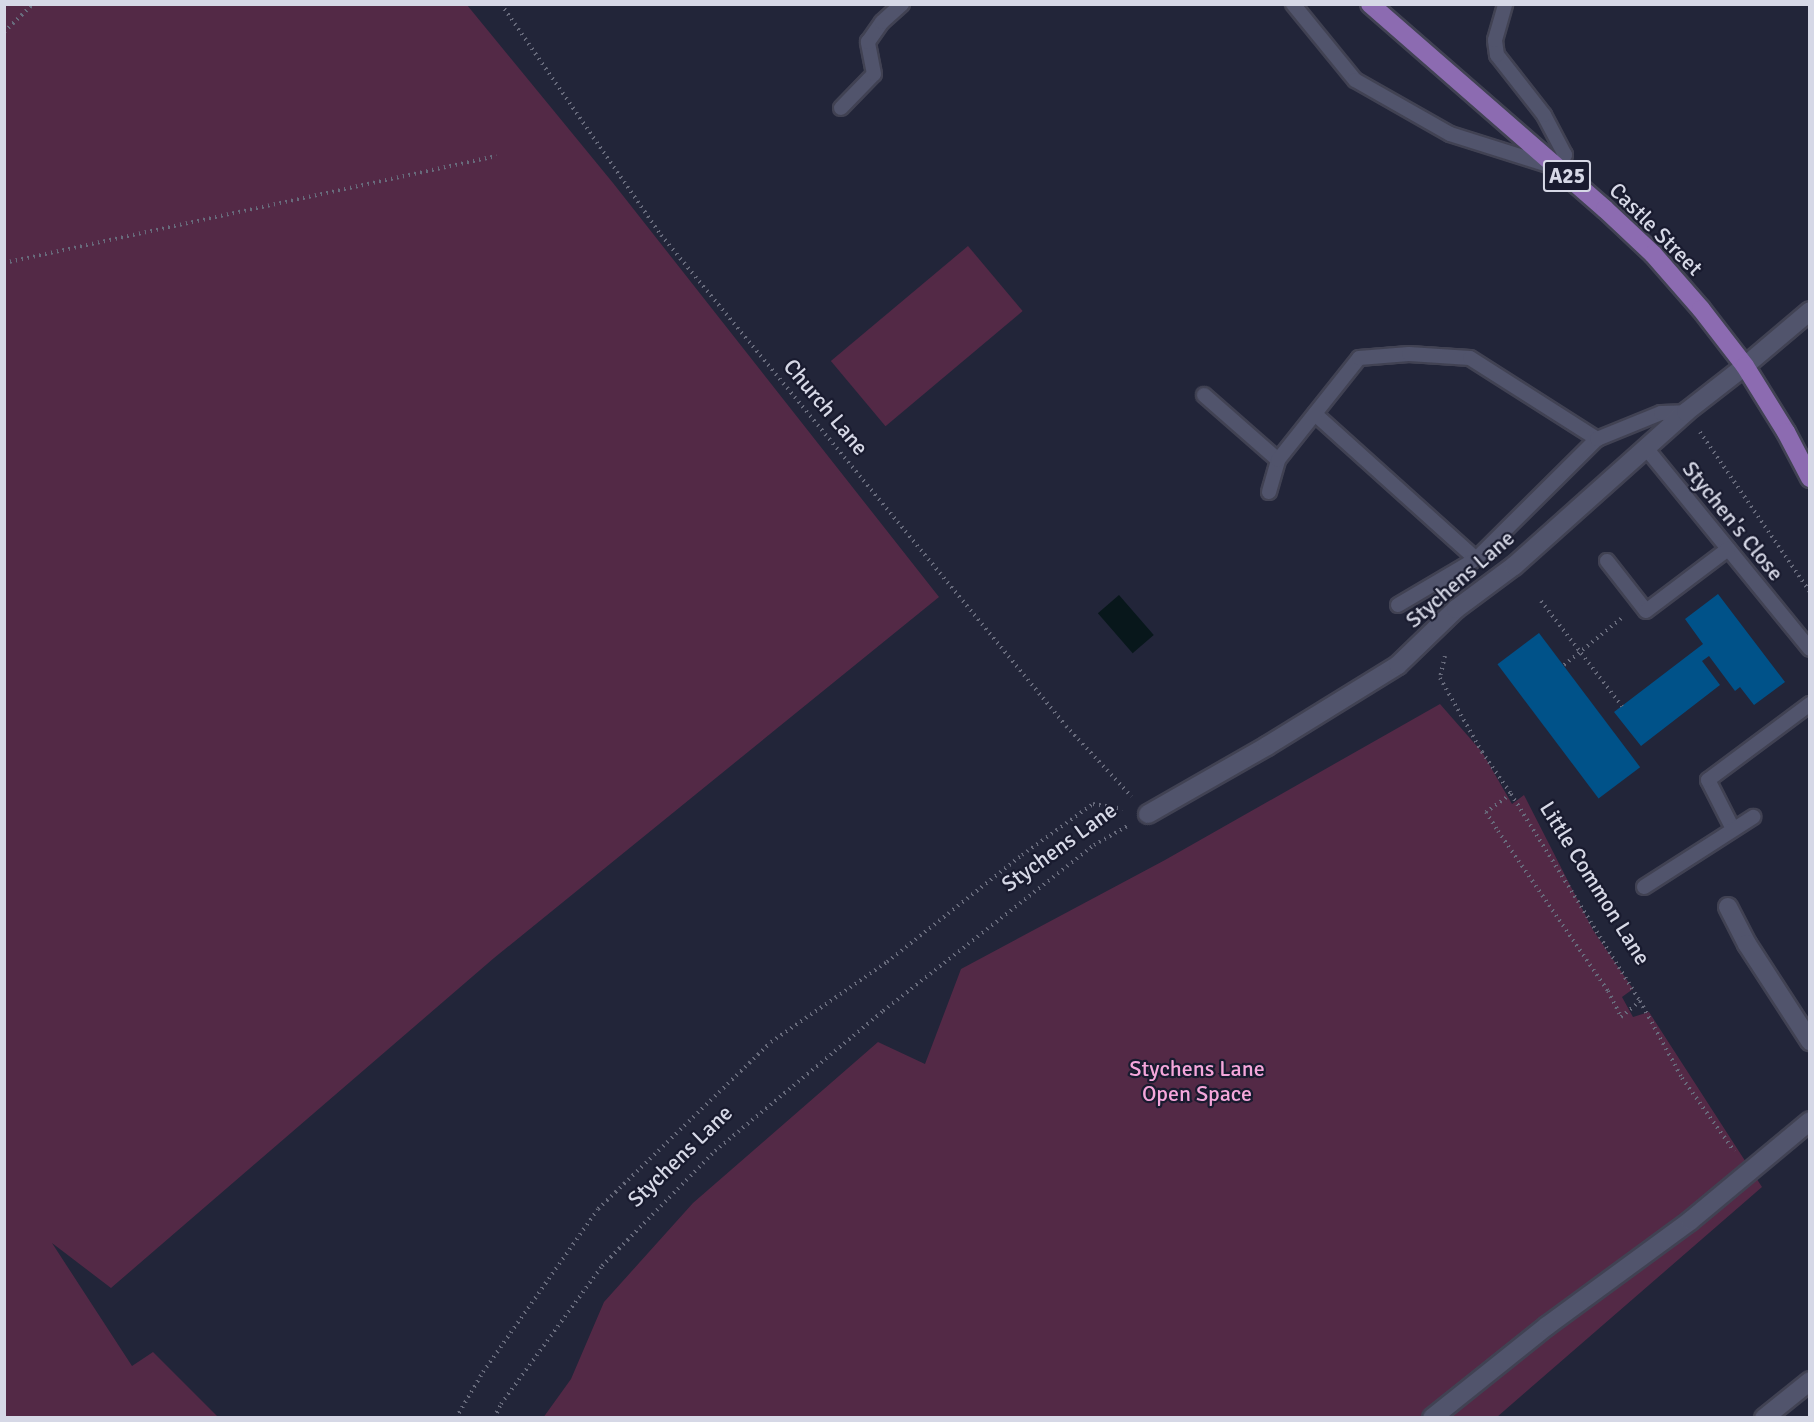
<!DOCTYPE html>
<style>
body{margin:0}
#map{position:relative;width:1814px;height:1422px;overflow:hidden;background:#222539;font-family:Signika,sans-serif}
div>[style]{position:absolute}
.green>*{inset:0;background:#532946;transform-origin:0 0}
.water>*{inset:0;background:#08171b;transform-origin:0 0}
.building>*{inset:0;background:#005289;transform-origin:0 0}
.path>*{height:4px;margin-top:-2px;transform-origin:0;background:repeating-linear-gradient(90deg,#686b7c 0 1.5px,transparent 0 6px)}
.roads{filter:drop-shadow(2px 0 #414253) drop-shadow(-2px 0 #414253) drop-shadow(0 2px #414253) drop-shadow(0 -2px #414253)}
.service>*{height:14px;margin:-7px;padding:0 7px;transform-origin:7px;border-radius:7px;background:#51546c}
.minor>*{height:18px;margin:-9px;padding:0 9px;transform-origin:9px;border-radius:9px;background:#51546c}
.tertiary>*{height:18px;margin:-9px;padding:0 9px;transform-origin:9px;border-radius:9px;background:#51546c}
.primary>*{height:18px;margin:-9px;padding:0 9px;transform-origin:9px;border-radius:9px;background:#8c6bb1}
span{translate:-50% -50%;white-space:nowrap;text-align:center;line-height:1.15;-webkit-text-stroke:4.5px #191b2f;paint-order:stroke}
.shield-label span{padding:2px 4px;background:#191b2f;border:2px solid;border-radius:4px;-webkit-text-stroke-width:0}
.shield-label{font-size:21px;color:#d6d8e6;font-weight:700}
.street-label{font-size:22px;color:#d6d8e6}
.park-label{font-size:22px;color:#f5a6db}
.frame{position:absolute;inset:0;border:6px solid #d6d8e6;pointer-events:none}
</style>
<div id="map">
<div class="green">
<div style="clip-path:polygon(5px 4px,467px 5px,613px 183px,939px 597px,494px 958px,111px 1288px,52px 1243px,132px 1366px,153px 1352px,218px 1417px,5px 1417px)"></div>
<div style="left:968px;top:246px;width:85px;height:179px;rotate:50deg"></div>
<div style="clip-path:polygon(1440px 704px,1482px 752px,1512px 804px,1524px 795px,1593px 930px,1633px 989px,1622px 997px,1633px 1017px,1649px 1012px,1762px 1187px,1497px 1417px,543px 1418px,571px 1379px,604px 1302px,693px 1203px,878px 1042px,925px 1064px,961px 969px,1165px 860px)"></div>
</div>
<div class="water">
<div style="left:1119px;top:595px;width:53px;height:28px;rotate:49deg"></div>
</div>
<div class="building">
<div style="clip-path:polygon(1718px 594px,1785px 682px,1754px 705px,1740px 687px,1735px 691px,1709px 656px,1702px 661px,1720px 685px,1641px 746px,1614px 712px,1703px 644px,1685px 619px)"></div>
<div style="left:1539px;top:633px;width:168px;height:52px;rotate:53deg"></div>
</div>
<div class="path">
<div style="left:501px;top:4px;width:281px;rotate:55.3deg"></div>
<div style="left:661px;top:235px;width:636px;rotate:50.48deg"></div>
<div style="left:1066px;top:726px;width:96px;rotate:47.1deg"></div>
<div style="left:4px;top:32px;width:40px;rotate:-44deg"></div>
<div style="left:4px;top:263px;width:504px;rotate:-12.25deg"></div>
<div style="left:1700px;top:432px;width:194px;rotate:55.5deg"></div>
<div style="left:1541px;top:601px;width:133px;rotate:52.4deg"></div>
<div style="left:1445px;top:656px;width:23px;rotate:103deg"></div>
<div style="left:1440px;top:678px;width:85px;rotate:60.4deg"></div>
<div style="left:1482px;top:752px;width:51px;rotate:55.4deg"></div>
<div style="left:1511px;top:794px;width:244px;rotate:58.1deg"></div>
<div style="left:1640px;top:1001px;width:88px;rotate:61.4deg"></div>
<div style="left:1682px;top:1078px;width:90px;rotate:54.5deg"></div>
<div style="left:1564px;top:665px;width:76px;rotate:-39.1deg"></div>
<div style="left:1511px;top:794px;width:31px;rotate:144deg"></div>
<div style="left:1486px;top:812px;width:22px;rotate:58deg"></div>
<div style="left:1498px;top:831px;width:194px;rotate:55.5deg"></div>
<div style="left:1608px;top:991px;width:29px;rotate:63deg"></div>
<div style="left:1621px;top:1017px;width:25px;rotate:-40deg"></div>
<div style="left:456px;top:1418px;width:53px;rotate:-59.6deg"></div>
<div style="left:483px;top:1372px;width:199px;rotate:-54.8deg"></div>
<div style="left:598px;top:1209px;width:240px;rotate:-44deg"></div>
<div style="left:771px;top:1042px;width:141px;rotate:-34.6deg"></div>
<div style="left:887px;top:962px;width:172px;rotate:-38.4deg"></div>
<div style="left:1022px;top:855px;width:87px;rotate:-35.7deg"></div>
<div style="left:1093px;top:804px;width:30px;rotate:9deg"></div>
<div style="left:494px;top:1418px;width:16px;rotate:-63deg"></div>
<div style="left:501px;top:1404px;width:171px;rotate:-53.8deg"></div>
<div style="left:602px;top:1266px;width:161px;rotate:-45.5deg"></div>
<div style="left:715px;top:1151px;width:219px;rotate:-39.8deg"></div>
<div style="left:883px;top:1011px;width:268px;rotate:-38.2deg"></div>
<div style="left:1094px;top:845px;width:40px;rotate:-29.7deg"></div>
</div>
<div class="roads">
<div class="service">
<div style="left:1293px;top:4px;width:98px;rotate:50.8deg"></div>
<div style="left:1355px;top:80px;width:109px;rotate:29.6deg"></div>
<div style="left:1450px;top:134px;width:113px;rotate:17.5deg"></div>
<div style="left:1558px;top:168px;width:15px;rotate:-62deg"></div>
<div style="left:1565px;top:155px;width:45px;rotate:-117.7deg"></div>
<div style="left:1544px;top:115px;width:76px;rotate:-128.1deg"></div>
<div style="left:1497px;top:55px;width:15px;rotate:-98deg"></div>
<div style="left:1495px;top:40px;width:37px;rotate:-74deg"></div>
<div style="left:841px;top:108px;width:47px;rotate:-45.9deg"></div>
<div style="left:874px;top:74px;width:33px;rotate:-101deg"></div>
<div style="left:868px;top:42px;width:24px;rotate:-55deg"></div>
<div style="left:882px;top:22px;width:27px;rotate:-42deg"></div>
<div style="left:1204px;top:395px;width:98px;rotate:41.3deg"></div>
<div style="left:1315px;top:414px;width:217px;rotate:42deg"></div>
<div style="left:1646px;top:448px;width:259px;rotate:50.8deg"></div>
<div style="left:1269px;top:492px;width:33px;rotate:-74deg"></div>
<div style="left:1278px;top:460px;width:130px;rotate:-51.5deg"></div>
<div style="left:1359px;top:358px;width:50px;rotate:-4.6deg"></div>
<div style="left:1409px;top:354px;width:61px;rotate:3.8deg"></div>
<div style="left:1470px;top:358px;width:151px;rotate:32.5deg"></div>
<div style="left:1607px;top:561px;width:63px;rotate:52deg"></div>
<div style="left:1646px;top:611px;width:103px;rotate:-37.1deg"></div>
<div style="left:1398px;top:605px;width:91px;rotate:-30.5deg"></div>
<div style="left:1476px;top:559px;width:170px;rotate:-44.8deg"></div>
<div style="left:1597px;top:439px;width:69px;rotate:-22.1deg"></div>
<div style="left:1661px;top:413px;width:25px;rotate:-2deg"></div>
<div style="left:1733px;top:829px;width:55px;rotate:-117deg"></div>
<div style="left:1708px;top:780px;width:127px;rotate:-36.7deg"></div>
<div style="left:1644px;top:887px;width:130px;rotate:-32.7deg"></div>
</div>
<div class="minor">
<div style="left:1148px;top:814px;width:137px;rotate:-29.7deg"></div>
<div style="left:1267px;top:746px;width:154px;rotate:-31.7deg"></div>
<div style="left:1398px;top:665px;width:81px;rotate:-44deg"></div>
<div style="left:1456px;top:609px;width:72px;rotate:-36.6deg"></div>
<div style="left:1514px;top:566px;width:231px;rotate:-41.8deg"></div>
<div style="left:1686px;top:412px;width:75px;rotate:-37.9deg"></div>
<div style="left:1745px;top:366px;width:85px;rotate:-40.2deg"></div>
<div style="left:1728px;top:907px;width:42px;rotate:62.8deg"></div>
<div style="left:1747px;top:944px;width:116px;rotate:57deg"></div>
<div style="left:1764px;top:1418px;width:59px;rotate:-38.8deg"></div>
</div>
<div class="tertiary">
<div style="left:1432px;top:1418px;width:147px;rotate:-38.7deg"></div>
<div style="left:1547px;top:1326px;width:177px;rotate:-36.3deg"></div>
<div style="left:1690px;top:1221px;width:156px;rotate:-39.8deg"></div>
</div>
<div class="primary">
<div style="left:1370px;top:4px;width:312px;rotate:41.1deg"></div>
<div style="left:1605px;top:209px;width:66px;rotate:43.2deg"></div>
<div style="left:1653px;top:254px;width:73px;rotate:48.9deg"></div>
<div style="left:1701px;top:309px;width:72px;rotate:52.3deg"></div>
<div style="left:1745px;top:366px;width:78px;rotate:58.2deg"></div>
<div style="left:1786px;top:432px;width:52px;rotate:62.4deg"></div>
</div>
</div>
<div class="shield-label">
<span style="left:1567px;top:176px">A25</span>
</div>
<div class="street-label">
<span style="left:1656px;top:229px;rotate:45deg">Castle Street</span>
<span style="left:826px;top:407px;rotate:50deg">Church Lane</span>
<span style="left:1733px;top:521px;rotate:51deg">Stychen's Close</span>
<span style="left:1460px;top:579px;rotate:-41deg">Stychens Lane</span>
<span style="left:1059px;top:847px;rotate:-36deg">Stychens Lane</span>
<span style="left:1595px;top:883px;rotate:58deg">Little Common Lane</span>
<span style="left:680px;top:1156px;rotate:-44deg">Stychens Lane</span>
</div>
<div class="park-label">
<span style="left:1197px;top:1081px">Stychens Lane<br>Open Space</span>
</div>
<div class="frame"></div>
</div>
